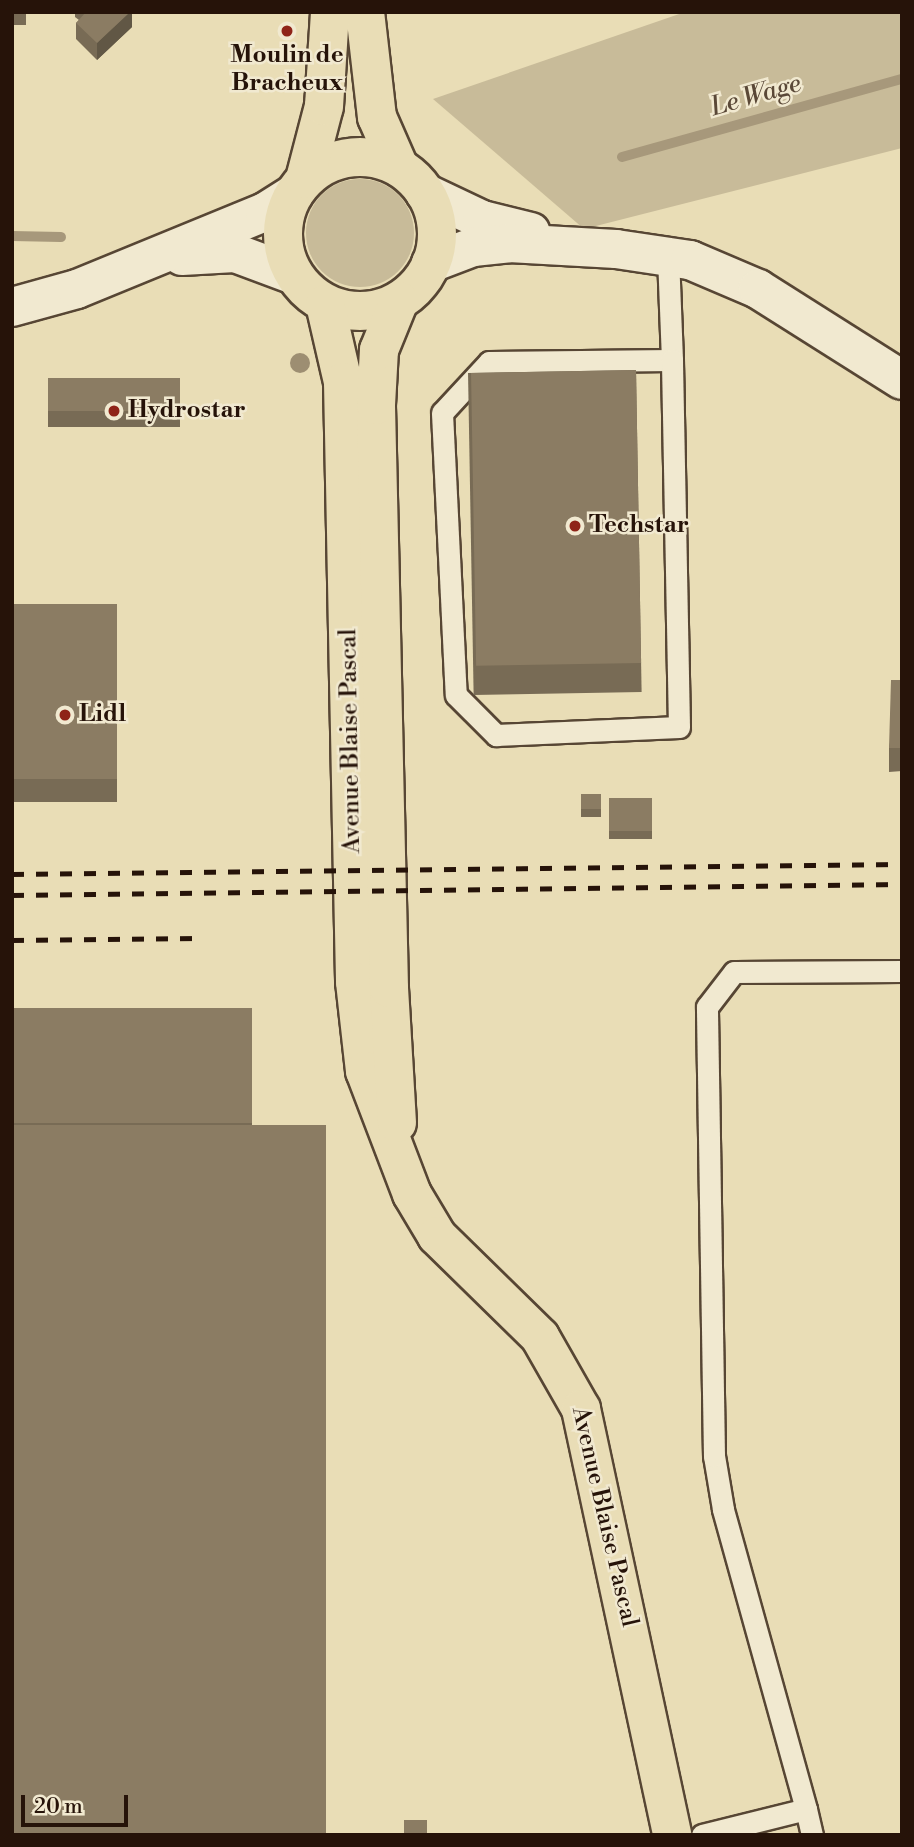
<!DOCTYPE html>
<style>
body{margin:0}
#map{position:relative;width:914px;height:1847px;overflow:hidden;background:#e9ddb6;font-family:"Libre Bodoni",serif}
div>[style]{position:absolute}
.green>*{inset:0;background:#c8bb99}
.round{border-radius:50%}
.stream>*{height:10px;margin:-5px;padding:0 5px;transform-origin:5px;border-radius:5px;background:#a7987b}
.roads{filter:drop-shadow(2px 0 #574634) drop-shadow(-2px 0 #574634) drop-shadow(0 2px #574634) drop-shadow(0 -2px #574634)}
.service>*{height:21px;margin:-10.5px;padding:0 10.5px;transform-origin:10.5px;border-radius:10.5px;background:#f1e9d0}
.minor>*{height:38px;margin:-19px;padding:0 19px;transform-origin:19px;border-radius:19px;background:#f1e9d0}
.primary>*{height:38px;margin:-19px;padding:0 19px;transform-origin:19px;border-radius:19px;background:#e9ddb6}
.primary>.ring{margin:-19px;padding:0;box-sizing:content-box;background:none;border:38px solid #e9ddb6;border-radius:50%}
.rail>*{height:5px;margin-top:-2.5px;transform-origin:0;background:repeating-linear-gradient(90deg,#261309 0 12px,transparent 0 24px)}
.trees>*{width:20px;height:20px;margin:-10px;border-radius:50%;background:#9d8e72}
.wall>*{inset:0;background:#786b55;transform-origin:0 0}
.shaded-wall>*{inset:0;background:#615745}
.building>*{inset:0;background:#8b7c63;transform-origin:0 0}
.dots>*{width:19px;height:19px;translate:-50% -50%;box-sizing:border-box;border:4px solid #f1e9d0;border-radius:50%}
span{translate:-50% -50%;white-space:nowrap;text-align:center;line-height:1.15;-webkit-text-stroke:5px #f1e9d0;paint-order:stroke}
.poi-label{font-size:24px;color:#261309;font-weight:700}
.left{translate:0 -50%;text-align:left}
.street-label{font-size:24px;color:#261309}
.water-label{font-size:26px;color:#5a4837;font-style:italic}
.frame{position:absolute;inset:0;border:14px solid #261309;pointer-events:none}
.scale{position:absolute;left:21px;top:1795px;width:107px;height:32px;box-sizing:border-box;border:4px solid #261309;border-top:0;padding-left:9px;font-size:21px;line-height:24px;white-space:nowrap;color:#261309;-webkit-text-stroke:5px #f1e9d0;paint-order:stroke}
</style>
<div id="map">
<div class="green">
<div style="clip-path:polygon(685px 12px,902px 12px,902px 148px,584px 229px,433px 99px)"></div>
<div class="round" style="left:306px;top:179px;width:108px;height:108px"></div>
</div>
<div class="stream">
<div style="left:622px;top:157px;width:291px;rotate:-15.6deg"></div>
<div style="left:12px;top:236px;width:49px;rotate:1.2deg"></div>
</div>
<div class="roads">
<div class="service">
<div style="left:668px;top:256px;width:104px;rotate:87.8deg"></div>
<div style="left:672px;top:360px;width:183px;rotate:179.4deg"></div>
<div style="left:489px;top:362px;width:69px;rotate:132.7deg"></div>
<div style="left:442px;top:413px;width:282px;rotate:87.2deg"></div>
<div style="left:456px;top:695px;width:57px;rotate:45deg"></div>
<div style="left:496px;top:735px;width:183px;rotate:-2.5deg"></div>
<div style="left:679px;top:727px;width:367px;rotate:-91.1deg"></div>
<div style="left:806px;top:1809px;width:27px;rotate:77deg"></div>
<div style="left:702px;top:1835px;width:107px;rotate:-14deg"></div>
<div style="left:806px;top:1809px;width:311px;rotate:-105.5deg"></div>
<div style="left:723px;top:1509px;width:54px;rotate:-99.6deg"></div>
<div style="left:714px;top:1456px;width:449px;rotate:-90.9deg"></div>
<div style="left:707px;top:1007px;width:44px;rotate:-52.4deg"></div>
<div style="left:734px;top:972px;width:168px;rotate:-0.3deg"></div>
</div>
<div class="minor">
<div style="left:425px;top:193px;width:63px;rotate:25.3deg"></div>
<div style="left:482px;top:220px;width:50px;rotate:13.8deg"></div>
<div style="left:182px;top:256px;width:53px;rotate:-3.2deg"></div>
<div style="left:235px;top:253px;width:63px;rotate:20.4deg"></div>
<div style="left:431px;top:263px;width:45px;rotate:-20.9deg"></div>
<div style="left:473px;top:247px;width:36px;rotate:-6deg"></div>
<div style="left:509px;top:243px;width:107px;rotate:3.2deg"></div>
<div style="left:616px;top:249px;width:75px;rotate:8.5deg"></div>
<div style="left:690px;top:260px;width:74px;rotate:23.1deg"></div>
<div style="left:758px;top:289px;width:170px;rotate:32.3deg"></div>
<div style="left:12px;top:307px;width:67px;rotate:-15.5deg"></div>
<div style="left:77px;top:289px;width:203px;rotate:-22.3deg"></div>
<div style="left:265px;top:212px;width:34px;rotate:-32deg"></div>
</div>
<div class="primary">
<div style="left:365px;top:12px;width:106px;rotate:83.5deg"></div>
<div style="left:377px;top:117px;width:55px;rotate:66.3deg"></div>
<div class="ring" style="left:283px;top:157px;width:116px;height:116px"></div>
<div style="left:305px;top:179px;width:75px;rotate:-75.4deg"></div>
<div style="left:324px;top:106px;width:94px;rotate:-86.3deg"></div>
<div style="left:325px;top:304px;width:80px;rotate:77deg"></div>
<div style="left:343px;top:382px;width:600px;rotate:88.85deg"></div>
<div style="left:355px;top:982px;width:90px;rotate:83.6deg"></div>
<div style="left:365px;top:1071px;width:132px;rotate:69.1deg"></div>
<div style="left:412px;top:1194px;width:49px;rotate:59.2deg"></div>
<div style="left:437px;top:1236px;width:144px;rotate:44.4deg"></div>
<div style="left:540px;top:1337px;width:83px;rotate:60.3deg"></div>
<div style="left:581px;top:1409px;width:436px;rotate:77.9deg"></div>
<div style="left:397px;top:1123px;width:135px;rotate:-93.4deg"></div>
<div style="left:389px;top:988px;width:583px;rotate:-91.28deg"></div>
<div style="left:376px;top:405px;width:55px;rotate:-86.9deg"></div>
<div style="left:379px;top:350px;width:53px;rotate:-67.8deg"></div>
</div>
</div>
<div class="rail">
<div style="left:12px;top:874px;width:890px;rotate:-0.64deg"></div>
<div style="left:12px;top:895px;width:890px;rotate:-0.71deg"></div>
<div style="left:12px;top:940px;width:188px;rotate:-0.6deg"></div>
</div>
<div class="trees">
<div style="left:300px;top:363px"></div>
</div>
<div class="wall">
<div style="left:12px;top:12px;width:14px;height:13px"></div>
<div style="clip-path:polygon(75px 12px,132px 12px,132px 27px,97px 60px,76px 39px,76px 23px,79px 20px,75px 17px)"></div>
<div style="left:636px;top:370px;width:322px;height:168px;rotate:89deg"></div>
<div style="left:180px;top:378px;width:49px;height:132px;rotate:90deg"></div>
<div style="left:12px;top:604px;width:105px;height:198px"></div>
<div style="clip-path:polygon(902px 680px,902px 771px,889px 772px,889px 748px)"></div>
<div style="left:581px;top:794px;width:20px;height:23px"></div>
<div style="left:652px;top:798px;width:41px;height:43px;rotate:90deg"></div>
<div style="clip-path:polygon(252px 1008px,252px 1126px,12px 1835px,12px 1011px)"></div>
</div>
<div class="shaded-wall">
<div style="clip-path:polygon(130px 12px,132px 12px,132px 27px,97px 60px,97px 43px)"></div>
</div>
<div class="building">
<div style="clip-path:polygon(86px 12px,130px 12px,97px 43px,76px 23px)"></div>
<div style="left:636px;top:370px;width:293px;height:165px;rotate:89deg"></div>
<div style="left:180px;top:378px;width:33px;height:132px;rotate:90deg"></div>
<div style="left:12px;top:604px;width:105px;height:175px"></div>
<div style="clip-path:polygon(891px 680px,902px 680px,902px 748px,889px 748px)"></div>
<div style="left:581px;top:794px;width:20px;height:15px"></div>
<div style="left:652px;top:798px;width:33px;height:43px;rotate:90deg"></div>
<div style="left:252px;top:1008px;width:115px;height:240px;rotate:90deg"></div>
<div style="left:12px;top:1125px;width:314px;height:710px"></div>
<div style="left:427px;top:1820px;width:15px;height:23px;rotate:90deg"></div>
</div>
<div class="dots">
<div style="left:287px;top:31px;background:#8f2418"></div>
<div style="left:114px;top:411px;background:#8f2418"></div>
<div style="left:575px;top:526px;background:#8f2418"></div>
<div style="left:65px;top:715px;background:#8f2418"></div>
</div>
<div class="poi-label">
<span style="left:287px;top:70px">Moulin de<br>Bracheux</span>
<span class="left" style="left:128px;top:411px">Hydrostar</span>
<span class="left" style="left:589px;top:526px">Techstar</span>
<span class="left" style="left:79px;top:715px">Lidl</span>
</div>
<div class="street-label">
<span style="left:351px;top:741px;rotate:-91deg">Avenue Blaise Pascal</span>
<span style="left:604px;top:1517px;rotate:77deg">Avenue Blaise Pascal</span>
</div>
<div class="water-label">
<span style="left:756px;top:96px;rotate:-16deg">Le Wage</span>
</div>
<div class="frame"></div>
<div class="scale">20 m</div>
</div>
